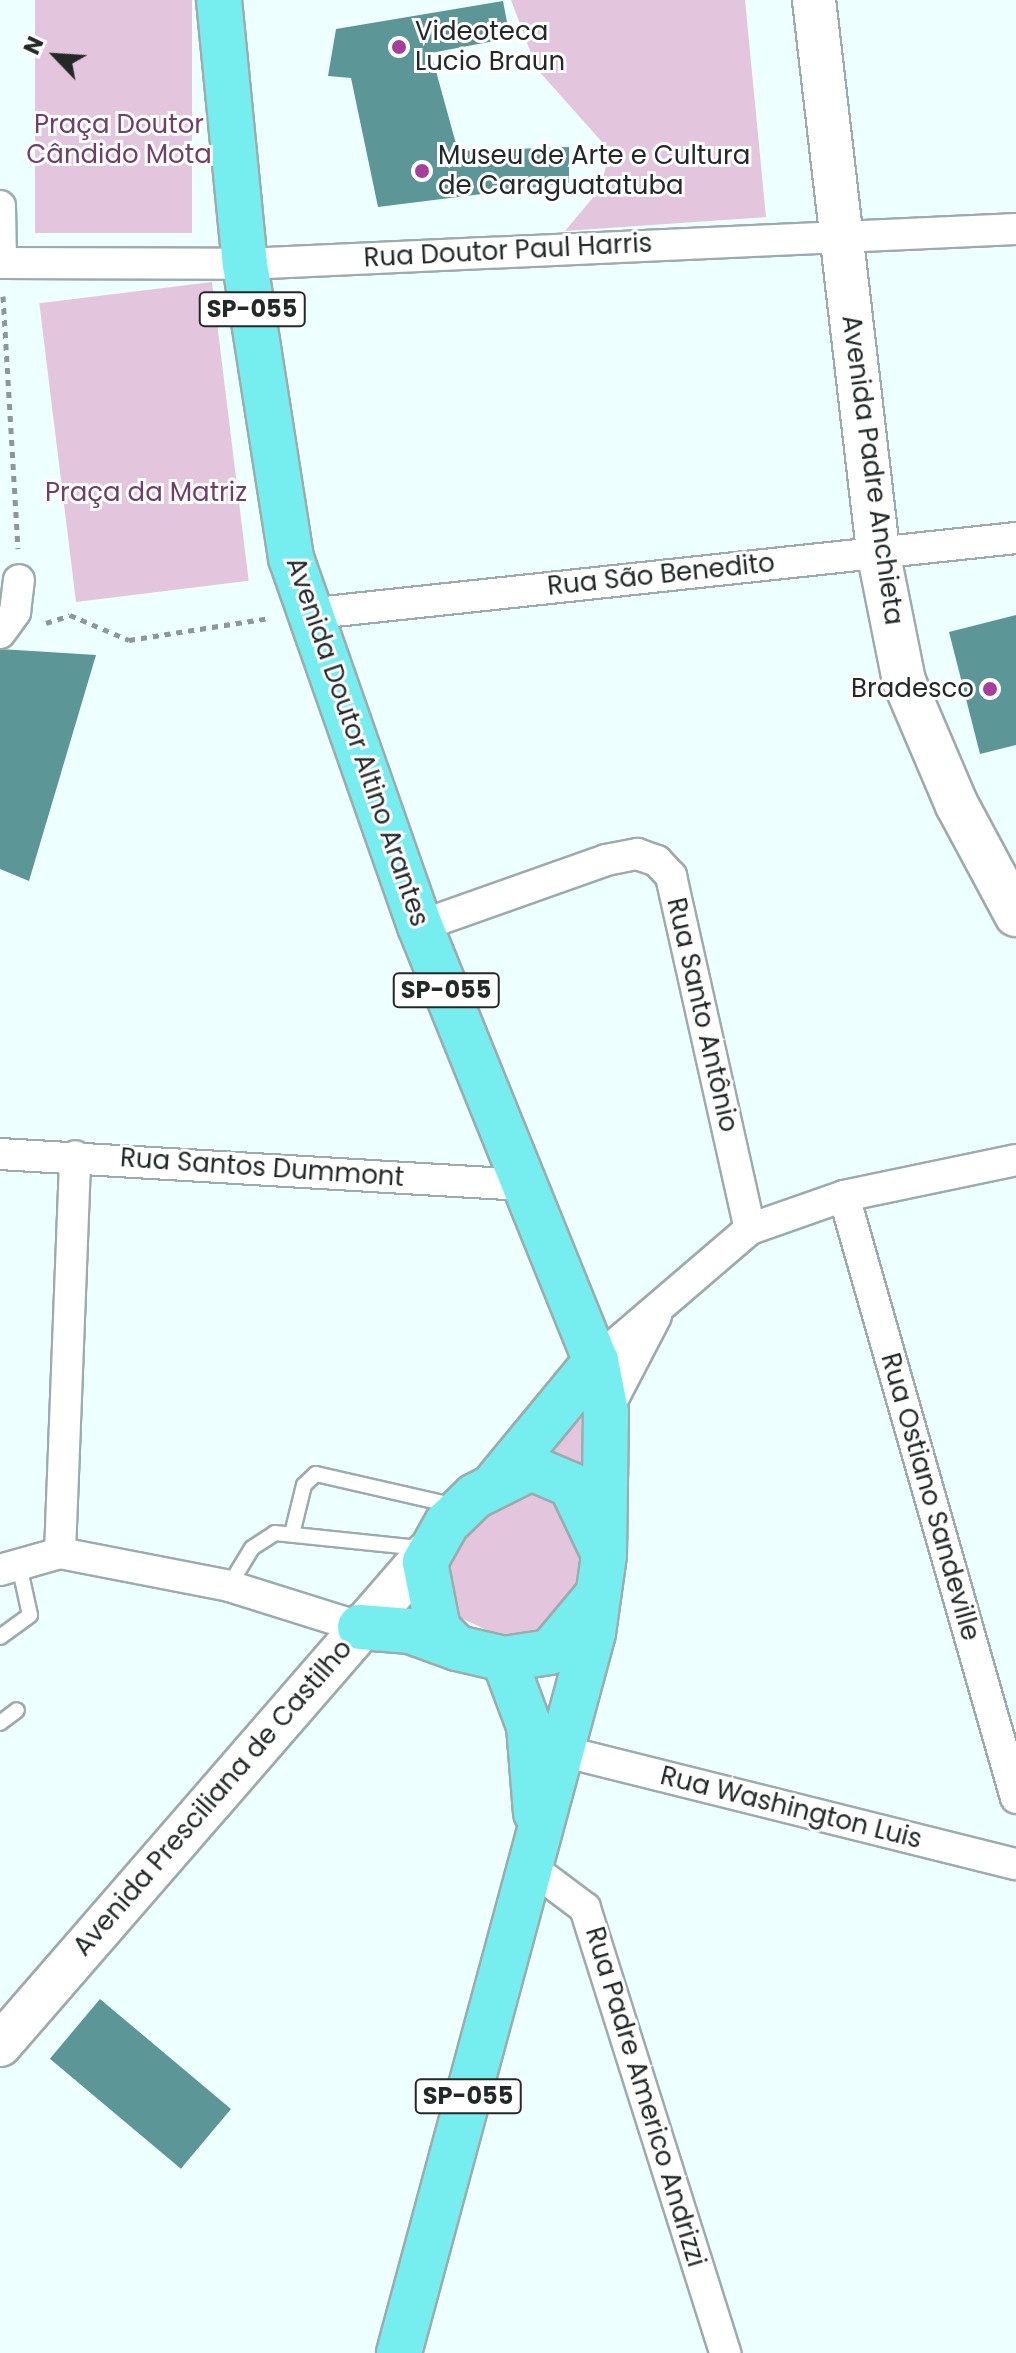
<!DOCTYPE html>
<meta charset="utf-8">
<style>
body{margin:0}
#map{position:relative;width:1016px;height:2353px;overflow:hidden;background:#eff;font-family:Poppins,sans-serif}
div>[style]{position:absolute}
.green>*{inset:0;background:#e3c5dd;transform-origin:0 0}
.building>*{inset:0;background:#5c9696;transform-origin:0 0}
.path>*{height:5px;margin-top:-2.5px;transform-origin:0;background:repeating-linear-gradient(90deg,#8c9797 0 6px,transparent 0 12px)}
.roads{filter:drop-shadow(2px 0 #9cabab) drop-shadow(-2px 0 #9cabab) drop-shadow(0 2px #9cabab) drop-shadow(0 -2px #9cabab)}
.lane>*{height:14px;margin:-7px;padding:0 7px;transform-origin:7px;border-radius:7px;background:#fff}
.street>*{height:30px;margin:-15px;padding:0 15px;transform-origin:15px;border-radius:15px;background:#fff}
.secondary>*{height:42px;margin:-21px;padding:0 21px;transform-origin:21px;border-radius:21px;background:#fff}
.primary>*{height:44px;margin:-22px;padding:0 22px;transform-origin:22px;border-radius:22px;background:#76eeef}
.dots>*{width:22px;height:22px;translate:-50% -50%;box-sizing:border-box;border:4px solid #fff;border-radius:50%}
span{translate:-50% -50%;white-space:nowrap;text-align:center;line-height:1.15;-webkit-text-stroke:6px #fff;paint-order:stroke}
.shield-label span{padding:2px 6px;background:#fff;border:2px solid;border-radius:6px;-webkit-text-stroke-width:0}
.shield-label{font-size:24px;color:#232929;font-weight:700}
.poi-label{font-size:26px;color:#232929}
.left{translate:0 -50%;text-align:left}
.right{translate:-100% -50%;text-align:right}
.park-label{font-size:26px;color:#6f3f69}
.street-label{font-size:26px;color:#232929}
.north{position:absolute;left:16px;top:16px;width:80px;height:80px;-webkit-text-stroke:6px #fff;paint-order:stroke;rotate:295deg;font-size:22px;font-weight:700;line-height:32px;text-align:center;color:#232929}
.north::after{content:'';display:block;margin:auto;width:28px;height:36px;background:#232929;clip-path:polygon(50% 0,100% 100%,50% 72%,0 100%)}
</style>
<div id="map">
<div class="green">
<div style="left:35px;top:0;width:157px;height:233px"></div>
<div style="clip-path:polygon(511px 0,745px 0,766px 217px,565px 231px,600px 189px,610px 151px,537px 69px)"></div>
<div style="left:212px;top:282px;width:301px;height:174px;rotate:83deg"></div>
<div style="clip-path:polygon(592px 1384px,587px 1469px,531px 1452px)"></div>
<div style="clip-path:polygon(555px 1486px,578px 1538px,580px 1573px,559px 1630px,504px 1638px,450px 1613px,443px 1557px,495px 1496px)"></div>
</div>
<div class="building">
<div style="clip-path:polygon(503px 1px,510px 38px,431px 53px,458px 151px,569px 147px,569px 183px,378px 207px,351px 78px,328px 76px,336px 29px)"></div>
<div style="clip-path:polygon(1016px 615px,1016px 745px,980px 754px,949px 632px)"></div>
<div style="clip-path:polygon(0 649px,96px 655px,29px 881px,0 869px)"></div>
<div style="left:100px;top:1999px;width:171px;height:78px;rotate:40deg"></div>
</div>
<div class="path">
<div style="left:3px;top:296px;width:253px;rotate:86.6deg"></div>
<div style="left:46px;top:623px;width:25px;rotate:-18deg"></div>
<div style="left:70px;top:615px;width:64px;rotate:23deg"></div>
<div style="left:129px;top:640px;width:143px;rotate:-8.9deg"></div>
</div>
<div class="roads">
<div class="lane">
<div style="left:293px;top:1530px;width:46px;rotate:-76.3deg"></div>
<div style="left:304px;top:1485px;width:16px;rotate:-43deg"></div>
<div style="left:316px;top:1474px;width:144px;rotate:12.9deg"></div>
<div style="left:229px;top:1586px;width:44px;rotate:-58.8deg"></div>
<div style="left:252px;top:1548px;width:27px;rotate:-33deg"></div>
<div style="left:275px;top:1533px;width:147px;rotate:5.9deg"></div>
<div style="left:0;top:1637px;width:37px;rotate:-36deg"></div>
<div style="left:30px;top:1615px;width:51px;rotate:-102.4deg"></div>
<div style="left:0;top:1723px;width:21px;rotate:-37deg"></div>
</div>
<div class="street">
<div style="left:0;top:206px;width:57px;rotate:89deg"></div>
<div style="left:0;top:263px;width:245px;rotate:0.2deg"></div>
<div style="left:245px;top:264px;width:772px;rotate:-2.6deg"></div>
<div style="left:307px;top:614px;width:713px;rotate:-6.12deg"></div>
<div style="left:0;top:633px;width:26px;rotate:-54deg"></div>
<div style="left:15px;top:612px;width:32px;rotate:-83deg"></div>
<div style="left:420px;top:926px;width:197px;rotate:-19.5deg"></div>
<div style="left:606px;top:860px;width:32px;rotate:-11deg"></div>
<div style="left:637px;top:854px;width:21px;rotate:19deg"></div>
<div style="left:657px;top:861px;width:21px;rotate:47deg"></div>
<div style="left:671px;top:876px;width:362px;rotate:77.4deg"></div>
<div style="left:0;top:1154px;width:525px;rotate:3.39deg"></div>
<div style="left:844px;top:1196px;width:626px;rotate:74.05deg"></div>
<div style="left:596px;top:1361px;width:203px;rotate:-40.6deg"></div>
<div style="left:750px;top:1229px;width:100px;rotate:-19.3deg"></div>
<div style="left:844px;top:1196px;width:176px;rotate:-11.8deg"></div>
<div style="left:606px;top:1412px;width:108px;rotate:-62.5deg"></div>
<div style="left:60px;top:1553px;width:397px;rotate:-87.8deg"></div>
<div style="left:0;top:1570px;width:62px;rotate:-15.8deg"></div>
<div style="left:60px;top:1553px;width:172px;rotate:11deg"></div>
<div style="left:229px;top:1586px;width:137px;rotate:17.4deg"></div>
<div style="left:566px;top:1752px;width:464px;rotate:14deg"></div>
<div style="left:529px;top:1866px;width:70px;rotate:36.9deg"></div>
<div style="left:585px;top:1908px;width:467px;rotate:72.5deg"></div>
</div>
<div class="secondary">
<div style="left:814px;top:0;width:555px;rotate:83.37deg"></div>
<div style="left:878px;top:551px;width:133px;rotate:78.7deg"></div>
<div style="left:904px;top:681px;width:135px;rotate:66.9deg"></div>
<div style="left:957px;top:805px;width:125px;rotate:61.8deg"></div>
<div style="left:0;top:2045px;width:651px;rotate:-49.05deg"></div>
</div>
<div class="primary">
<div style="left:219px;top:0;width:265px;rotate:84.4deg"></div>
<div style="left:245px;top:264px;width:298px;rotate:81.1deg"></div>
<div style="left:291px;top:558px;width:390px;rotate:70.7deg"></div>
<div style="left:420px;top:926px;width:469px;rotate:68deg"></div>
<div style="left:596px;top:1361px;width:52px;rotate:78.9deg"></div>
<div style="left:606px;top:1412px;width:143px;rotate:90.8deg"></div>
<div style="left:604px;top:1555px;width:79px;rotate:98deg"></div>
<div style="left:593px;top:1633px;width:746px;rotate:105.08deg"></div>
<div style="left:498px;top:1480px;width:154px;rotate:-50.5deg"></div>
<div style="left:595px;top:1598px;width:70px;rotate:129.8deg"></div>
<div style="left:550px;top:1652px;width:47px;rotate:171.3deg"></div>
<div style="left:504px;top:1659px;width:48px;rotate:-166.8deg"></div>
<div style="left:457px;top:1648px;width:27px;rotate:-135deg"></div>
<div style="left:438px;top:1629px;width:68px;rotate:-101deg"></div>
<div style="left:425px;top:1562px;width:45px;rotate:-60.6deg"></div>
<div style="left:447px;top:1523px;width:39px;rotate:-44deg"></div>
<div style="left:475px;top:1496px;width:63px;rotate:-26.6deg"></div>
<div style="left:531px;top:1468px;width:43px;rotate:23deg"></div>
<div style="left:571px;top:1485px;width:70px;rotate:64.5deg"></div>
<div style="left:360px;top:1627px;width:50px;rotate:4.6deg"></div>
<div style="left:410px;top:1631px;width:50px;rotate:19.9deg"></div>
<div style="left:504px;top:1659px;width:72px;rotate:69.5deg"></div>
<div style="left:529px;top:1726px;width:87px;rotate:85.4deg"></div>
</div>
</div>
<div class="dots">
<div style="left:399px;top:47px;background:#a83d9e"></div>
<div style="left:422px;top:171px;background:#a83d9e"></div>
<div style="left:990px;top:689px;background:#a83d9e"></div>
</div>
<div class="shield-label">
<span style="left:252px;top:309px">SP-055</span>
<span style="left:446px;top:990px">SP-055</span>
<span style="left:468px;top:2096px">SP-055</span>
</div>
<div class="poi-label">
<span class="left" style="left:415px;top:47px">Videoteca<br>Lucio Braun</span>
<span class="left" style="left:438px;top:171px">Museu de Arte e Cultura<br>de Caraguatatuba</span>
<span class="right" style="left:974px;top:689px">Bradesco</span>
</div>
<div class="park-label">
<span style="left:119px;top:140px">Praça Doutor<br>Cândido Mota</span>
<span style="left:146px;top:493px">Praça da Matriz</span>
</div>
<div class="street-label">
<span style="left:508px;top:251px;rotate:-3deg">Rua Doutor Paul Harris</span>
<span style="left:872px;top:470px;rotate:82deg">Avenida Padre Anchieta</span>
<span style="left:661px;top:575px;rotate:-6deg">Rua São Benedito</span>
<span style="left:357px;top:742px;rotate:71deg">Avenida Doutor Altino Arantes</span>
<span style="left:702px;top:1015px;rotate:77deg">Rua Santo Antônio</span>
<span style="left:262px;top:1168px;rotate:4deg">Rua Santos Dummont</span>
<span style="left:930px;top:1497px;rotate:74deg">Rua Ostiano Sandeville</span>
<span style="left:213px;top:1798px;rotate:-49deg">Avenida Presciliana de Castilho</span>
<span style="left:791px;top:1808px;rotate:14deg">Rua Washington Luis</span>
<span style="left:645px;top:2097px;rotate:73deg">Rua Padre Americo Andrizzi</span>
</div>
<div class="north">N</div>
</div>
